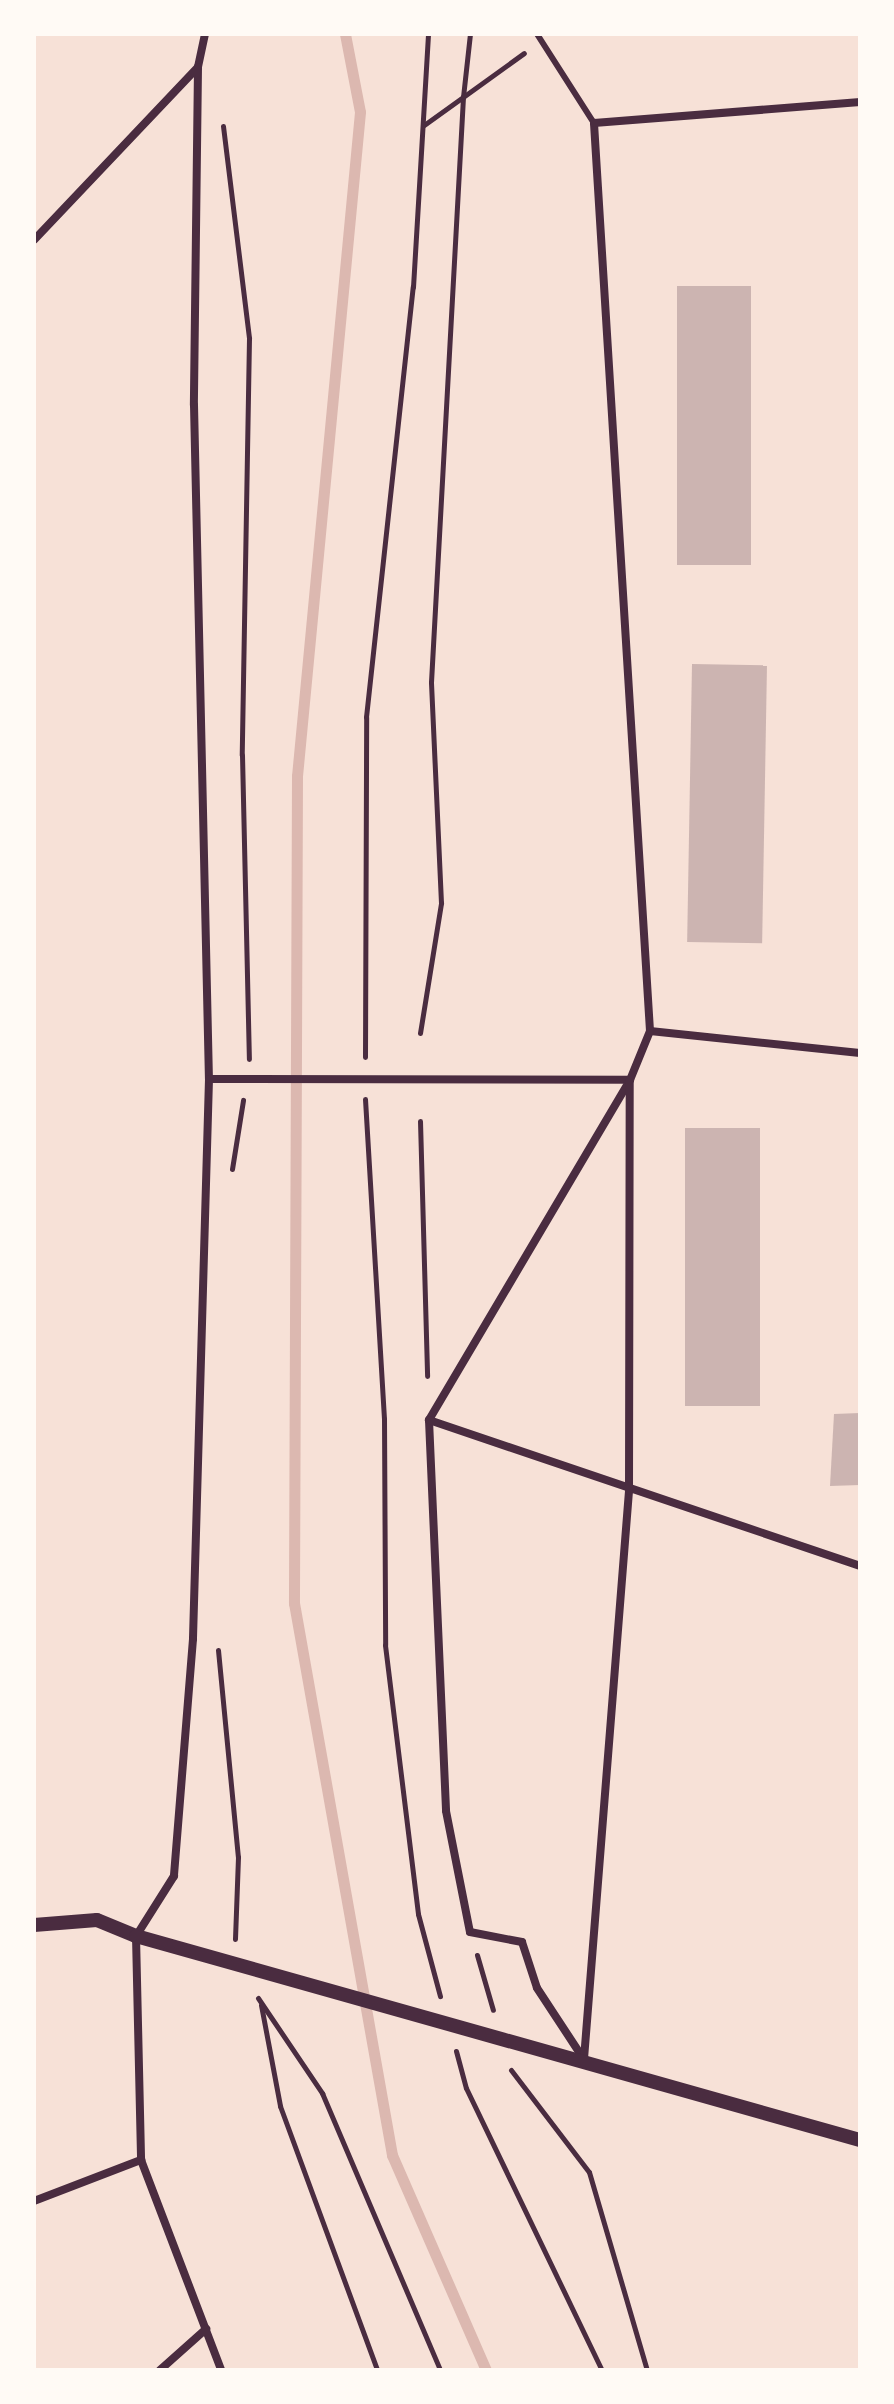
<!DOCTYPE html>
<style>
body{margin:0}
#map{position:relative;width:894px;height:2404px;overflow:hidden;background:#f7e1d7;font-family:"Roboto Condensed",sans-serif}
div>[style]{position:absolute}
.stream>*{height:11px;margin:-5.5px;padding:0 5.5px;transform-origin:5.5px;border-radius:5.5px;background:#dcb8b0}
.building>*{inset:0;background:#ccb4b1;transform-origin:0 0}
.path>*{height:5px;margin:-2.5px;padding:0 2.5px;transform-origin:2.5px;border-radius:2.5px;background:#4a2c40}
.service>*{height:6px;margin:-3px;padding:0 3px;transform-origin:3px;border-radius:3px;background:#4a2c40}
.minor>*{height:8px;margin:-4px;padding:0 4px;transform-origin:4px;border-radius:4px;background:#4a2c40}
.tertiary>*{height:14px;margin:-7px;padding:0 7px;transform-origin:7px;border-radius:7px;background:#4a2c40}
span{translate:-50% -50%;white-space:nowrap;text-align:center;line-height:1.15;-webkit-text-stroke:8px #fffaf5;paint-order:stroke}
.frame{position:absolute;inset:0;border:36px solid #fffaf5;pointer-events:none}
</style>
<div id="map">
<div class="stream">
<div style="left:345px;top:34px;width:79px;rotate:79.1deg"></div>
<div style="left:360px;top:112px;width:667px;rotate:95.42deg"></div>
<div style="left:297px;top:776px;width:827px;rotate:90.21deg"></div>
<div style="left:294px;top:1603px;width:561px;rotate:79.93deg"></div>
<div style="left:392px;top:2155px;width:235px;rotate:66.4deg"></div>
</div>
<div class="building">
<div style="left:751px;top:286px;width:279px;height:74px;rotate:90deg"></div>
<div style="left:692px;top:664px;width:75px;height:278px;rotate:1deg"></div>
<div style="left:685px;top:1128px;width:75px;height:278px"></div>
<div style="clip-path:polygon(860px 1413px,860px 1485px,830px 1486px,834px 1414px)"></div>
</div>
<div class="path">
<div style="left:424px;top:125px;width:48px;rotate:-35.7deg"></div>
<div style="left:463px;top:97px;width:63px;rotate:-83.7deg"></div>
<div style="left:223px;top:126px;width:214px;rotate:83deg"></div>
<div style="left:249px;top:338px;width:417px;rotate:91deg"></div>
<div style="left:242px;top:755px;width:304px;rotate:88.7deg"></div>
<div style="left:420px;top:1033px;width:132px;rotate:-80.8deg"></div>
<div style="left:441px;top:903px;width:221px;rotate:-92.6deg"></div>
<div style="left:431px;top:682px;width:586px;rotate:-86.87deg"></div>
<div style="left:463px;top:97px;width:75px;rotate:-35.8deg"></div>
<div style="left:365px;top:1057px;width:340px;rotate:-89.8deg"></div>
<div style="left:366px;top:717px;width:433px;rotate:-83.8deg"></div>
<div style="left:413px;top:287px;width:253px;rotate:-86.6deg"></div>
<div style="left:365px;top:1099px;width:321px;rotate:86.6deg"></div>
<div style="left:384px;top:1419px;width:226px;rotate:89.7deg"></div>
<div style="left:385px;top:1645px;width:271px;rotate:83deg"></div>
<div style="left:418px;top:1914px;width:85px;rotate:75deg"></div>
<div style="left:420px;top:1121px;width:255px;rotate:88.4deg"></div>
<div style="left:232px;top:1169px;width:70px;rotate:-80.9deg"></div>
<div style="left:218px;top:1650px;width:208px;rotate:84.5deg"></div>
<div style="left:238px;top:1857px;width:82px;rotate:92.1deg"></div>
<div style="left:477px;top:1955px;width:57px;rotate:73.8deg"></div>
<div style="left:258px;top:1998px;width:115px;rotate:56deg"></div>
<div style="left:322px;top:2093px;width:301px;rotate:66.9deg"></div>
<div style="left:261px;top:2005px;width:103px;rotate:79.3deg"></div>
<div style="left:280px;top:2106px;width:281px;rotate:69.8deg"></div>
<div style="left:456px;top:2051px;width:38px;rotate:75deg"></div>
<div style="left:466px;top:2088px;width:313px;rotate:64.3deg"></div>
<div style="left:511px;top:2070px;width:128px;rotate:52.6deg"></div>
<div style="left:589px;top:2172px;width:206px;rotate:73.7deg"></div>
</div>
<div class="service">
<div style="left:537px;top:34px;width:106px;rotate:57.4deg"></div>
</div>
<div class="minor">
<div style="left:205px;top:34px;width:34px;rotate:102deg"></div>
<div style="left:198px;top:67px;width:338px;rotate:90.7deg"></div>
<div style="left:194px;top:405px;width:674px;rotate:88.73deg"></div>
<div style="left:209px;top:1079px;width:560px;rotate:91.64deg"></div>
<div style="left:193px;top:1639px;width:238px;rotate:94.6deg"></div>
<div style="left:174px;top:1876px;width:71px;rotate:122.3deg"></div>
<div style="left:136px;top:1936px;width:224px;rotate:88.7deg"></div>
<div style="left:141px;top:2160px;width:225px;rotate:69.1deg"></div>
<div style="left:34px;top:240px;width:238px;rotate:-46.5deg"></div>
<div style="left:650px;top:1031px;width:211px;rotate:6deg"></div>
<div style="left:209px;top:1079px;width:421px;rotate:0.1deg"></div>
<div style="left:630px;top:1080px;width:395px;rotate:120.6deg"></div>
<div style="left:429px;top:1420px;width:391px;rotate:87.5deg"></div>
<div style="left:446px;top:1811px;width:123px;rotate:78.8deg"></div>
<div style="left:470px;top:1932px;width:53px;rotate:10.9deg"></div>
<div style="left:522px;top:1942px;width:48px;rotate:71.9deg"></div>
<div style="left:537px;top:1988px;width:84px;rotate:56.7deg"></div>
<div style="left:429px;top:1420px;width:455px;rotate:18.7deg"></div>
<div style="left:584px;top:2059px;width:570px;rotate:-85.47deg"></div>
<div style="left:629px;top:1491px;width:411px;rotate:-89.9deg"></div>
<div style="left:630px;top:1080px;width:53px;rotate:-67.8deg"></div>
<div style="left:650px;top:1031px;width:910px;rotate:-93.53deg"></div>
<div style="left:594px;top:123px;width:267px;rotate:-4.5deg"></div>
<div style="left:34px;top:2201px;width:115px;rotate:-21deg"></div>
<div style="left:160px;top:2370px;width:62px;rotate:-41.7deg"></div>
</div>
<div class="tertiary">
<div style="left:34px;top:1925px;width:63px;rotate:-4.5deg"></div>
<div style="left:97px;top:1920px;width:42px;rotate:22.3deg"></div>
<div style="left:136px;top:1936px;width:752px;rotate:15.74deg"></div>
</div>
<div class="frame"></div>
</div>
